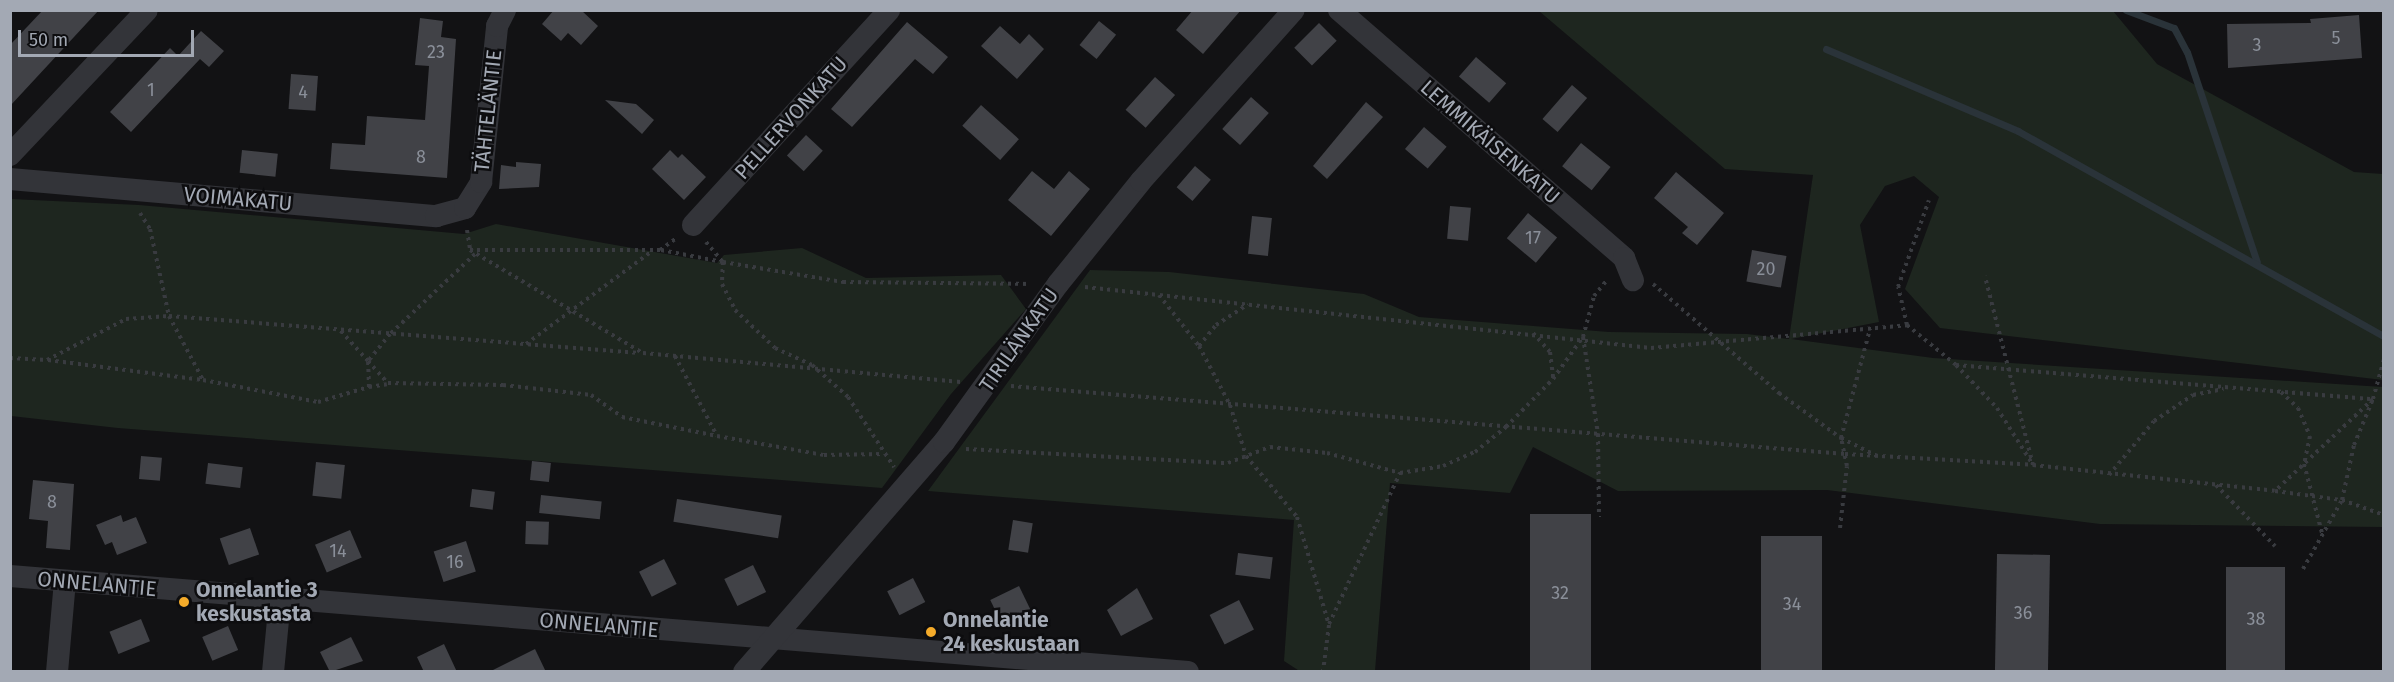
<!DOCTYPE html>
<meta charset="utf-8">
<style>
body{margin:0}
#map{position:relative;width:2394px;height:682px;overflow:hidden;background:#121214;font-family:"Fira Sans",sans-serif}
div>[style]{position:absolute}
.green>*{inset:0;background:#1e261f}
.stream>*{height:7px;margin:-3.5px;padding:0 3.5px;transform-origin:3.5px;border-radius:3.5px;background:#2a3339}
.building>*{inset:0;background:#414247;transform-origin:0 0}
.path>*{height:4px;margin-top:-2px;transform-origin:0;background:repeating-linear-gradient(90deg,#393b40 0 3px,transparent 0 7.5px)}
.minor>*{height:22px;margin:-11px;padding:0 11px;transform-origin:11px;border-radius:11px;background:#333439}
.dots>*{width:16px;height:16px;translate:-50% -50%;box-sizing:border-box;border:3px solid #0d0d0f;border-radius:50%}
span{translate:-50% -50%;white-space:nowrap;text-align:center;line-height:1.15;-webkit-text-stroke:5px #0d0d0f;paint-order:stroke}
.number-label{font-size:18px;color:#8a8f99}
.number-label span{-webkit-text-stroke-width:0}
.street-label{font-size:21px;color:#a3a9b4}
.poi-label{font-size:21px;color:#a3a9b4;font-weight:700}
.left{translate:0 -50%;text-align:left}
.frame{position:absolute;inset:0;border:12px solid #a3a9b4;pointer-events:none}
.scale{position:absolute;left:18px;top:30px;width:176px;height:27px;box-sizing:border-box;border:3px solid #a3a9b4;border-top:0;padding-left:8px;font-size:18px;line-height:21px;white-space:nowrap;color:#a3a9b4;-webkit-text-stroke:4px #0d0d0f;paint-order:stroke}
</style>
<div id="map">
<div class="green">
<div style="clip-path:polygon(1539px 11px,2113px 11px,2157px 64px,2354px 172px,2383px 174px,2383px 380px,1940px 328px,1905px 289px,1939px 197px,1914px 176px,1885px 186px,1860px 225px,1879px 322px,1791px 339px,1933px 358px,2383px 387px,2383px 527px,2100px 524px,1827px 490px,1618px 491px,1533px 447px,1510px 493px,1390px 483px,1375px 671px,1301px 672px,1284px 661px,1294px 520px,928px 491px,1090px 270px,1169px 272px,1364px 294px,1419px 317px,1609px 332px,1747px 334px,1789px 339px,1813px 175px,1725px 169px)"></div>
<div style="clip-path:polygon(11px 199px,139px 205px,464px 234px,496px 224px,717px 263px,724px 255px,802px 248px,866px 278px,1001px 275px,1026px 309px,951px 394px,882px 488px,118px 428px,11px 416px)"></div>
</div>
<div class="stream">
<div style="left:2126px;top:10px;width:51px;rotate:20.6deg"></div>
<div style="left:2174px;top:28px;width:27px;rotate:62deg"></div>
<div style="left:2187px;top:52px;width:221px;rotate:71.6deg"></div>
<div style="left:1826px;top:49px;width:209px;rotate:23.1deg"></div>
<div style="left:2018px;top:131px;width:420px;rotate:29.3deg"></div>
</div>
<div class="building">
<div style="clip-path:polygon(43px 10px,99px 10px,10px 106px,10px 45px)"></div>
<div style="clip-path:polygon(554px 10px,581px 10px,598px 26px,581px 45px,568px 33px,561px 41px,542px 24px)"></div>
<div style="clip-path:polygon(1193px 10px,1241px 10px,1203px 54px,1176px 30px)"></div>
<div style="clip-path:polygon(2359px 15px,2362px 58px,2228px 68px,2227px 24px,2311px 23px,2310px 19px)"></div>
<div style="clip-path:polygon(420px 18px,443px 21px,441px 37px,456px 39px,447px 178px,330px 169px,332px 143px,365px 145px,367px 116px,425px 120px,429px 66px,415px 65px)"></div>
<div style="left:1099px;top:21px;width:22px;height:31px;rotate:39deg"></div>
<div style="clip-path:polygon(907px 22px,948px 57px,933px 74px,915px 59px,852px 127px,831px 109px)"></div>
<div style="left:1319px;top:23px;width:25px;height:35px;rotate:45deg"></div>
<div style="clip-path:polygon(1000px 26px,1020px 44px,1029px 34px,1044px 49px,1017px 79px,981px 46px)"></div>
<div style="clip-path:polygon(201px 31px,224px 51px,209px 67px,200px 59px,131px 132px,110px 112px,170px 48px,178px 56px)"></div>
<div style="left:1476px;top:57px;width:40px;height:26px;rotate:41deg"></div>
<div style="left:291px;top:74px;width:27px;height:35px;rotate:4deg"></div>
<div style="left:1155px;top:77px;width:27px;height:44px;rotate:42deg"></div>
<div style="left:1572px;top:85px;width:20px;height:45px;rotate:41deg"></div>
<div style="left:1251px;top:97px;width:24px;height:43px;rotate:42deg"></div>
<div style="clip-path:polygon(605px 100px,636px 104px,654px 120px,642px 134px)"></div>
<div style="clip-path:polygon(1366px 102px,1383px 117px,1327px 179px,1313px 166px)"></div>
<div style="left:981px;top:105px;width:51px;height:28px;rotate:42deg"></div>
<div style="left:1424px;top:127px;width:30px;height:29px;rotate:41deg"></div>
<div style="left:806px;top:135px;width:23px;height:28px;rotate:43deg"></div>
<div style="left:1581px;top:143px;width:38px;height:30px;rotate:39deg"></div>
<div style="left:242px;top:150px;width:36px;height:23px;rotate:6deg"></div>
<div style="clip-path:polygon(670px 150px,678px 158px,682px 154px,706px 177px,684px 200px,652px 169px)"></div>
<div style="clip-path:polygon(516px 162px,541px 164px,539px 187px,499px 189px,501px 165px,516px 167px)"></div>
<div style="left:1195px;top:166px;width:21px;height:28px;rotate:41deg"></div>
<div style="clip-path:polygon(1032px 171px,1054px 189px,1069px 171px,1090px 189px,1051px 236px,1008px 200px)"></div>
<div style="clip-path:polygon(1676px 172px,1724px 213px,1697px 245px,1682px 233px,1688px 227px,1654px 198px)"></div>
<div style="left:1450px;top:206px;width:21px;height:33px;rotate:5deg"></div>
<div style="left:1528px;top:213px;width:38px;height:33px;rotate:40deg"></div>
<div style="left:1252px;top:216px;width:20px;height:38px;rotate:6deg"></div>
<div style="left:1752px;top:250px;width:35px;height:32px;rotate:10deg"></div>
<div style="left:141px;top:456px;width:21px;height:23px;rotate:5deg"></div>
<div style="left:532px;top:461px;width:19px;height:19px;rotate:6deg"></div>
<div style="left:316px;top:462px;width:29px;height:34px;rotate:6deg"></div>
<div style="left:208px;top:463px;width:35px;height:21px;rotate:7deg"></div>
<div style="clip-path:polygon(33px 480px,74px 484px,70px 550px,46px 548px,48px 521px,29px 519px)"></div>
<div style="left:472px;top:489px;width:23px;height:18px;rotate:7deg"></div>
<div style="left:541px;top:495px;width:61px;height:18px;rotate:6deg"></div>
<div style="left:677px;top:499px;width:106px;height:23px;rotate:9deg"></div>
<div style="left:1530px;top:514px;width:61px;height:158px"></div>
<div style="clip-path:polygon(121px 515px,123px 522px,136px 517px,147px 543px,117px 555px,112px 542px,105px 545px,96px 525px)"></div>
<div style="left:1013px;top:520px;width:20px;height:30px;rotate:9deg"></div>
<div style="left:526px;top:521px;width:23px;height:23px;rotate:2deg"></div>
<div style="left:250px;top:528px;width:28px;height:32px;rotate:71deg"></div>
<div style="left:350px;top:530px;width:30px;height:38px;rotate:67deg"></div>
<div style="left:1761px;top:536px;width:61px;height:136px"></div>
<div style="left:466px;top:541px;width:32px;height:34px;rotate:72deg"></div>
<div style="left:1238px;top:553px;width:35px;height:22px;rotate:7deg"></div>
<div style="left:1997px;top:554px;width:53px;height:118px;rotate:1deg"></div>
<div style="left:664px;top:559px;width:28px;height:28px;rotate:63deg"></div>
<div style="left:753px;top:565px;width:30px;height:32px;rotate:64deg"></div>
<div style="left:2226px;top:567px;width:59px;height:105px"></div>
<div style="left:913px;top:578px;width:27px;height:29px;rotate:63deg"></div>
<div style="left:1019px;top:586px;width:28px;height:32px;rotate:64deg"></div>
<div style="clip-path:polygon(1137px 588px,1153px 619px,1121px 636px,1107px 610px)"></div>
<div style="left:1239px;top:600px;width:33px;height:33px;rotate:63deg"></div>
<div style="left:141px;top:619px;width:24px;height:34px;rotate:68deg"></div>
<div style="left:228px;top:626px;width:26px;height:28px;rotate:67deg"></div>
<div style="clip-path:polygon(351px 637px,363px 661px,330px 672px,320px 652px)"></div>
<div style="clip-path:polygon(444px 644px,457px 672px,424px 672px,417px 657px)"></div>
<div style="clip-path:polygon(535px 649px,546px 672px,489px 672px)"></div>
</div>
<div class="path">
<div style="left:140px;top:213px;width:19px;rotate:58deg"></div>
<div style="left:150px;top:229px;width:89px;rotate:77.7deg"></div>
<div style="left:169px;top:316px;width:72px;rotate:62deg"></div>
<div style="left:203px;top:380px;width:117px;rotate:10.8deg"></div>
<div style="left:318px;top:402px;width:53px;rotate:-16.4deg"></div>
<div style="left:369px;top:387px;width:26px;rotate:-92deg"></div>
<div style="left:368px;top:361px;width:42px;rotate:-132.1deg"></div>
<div style="left:467px;top:230px;width:20px;rotate:81deg"></div>
<div style="left:470px;top:250px;width:201px;rotate:30.8deg"></div>
<div style="left:643px;top:353px;width:319px;rotate:5.2deg"></div>
<div style="left:706px;top:242px;width:26px;rotate:50deg"></div>
<div style="left:723px;top:262px;width:122px;rotate:9.5deg"></div>
<div style="left:843px;top:282px;width:187px;rotate:0.6deg"></div>
<div style="left:470px;top:250px;width:190px"></div>
<div style="left:660px;top:250px;width:19px;rotate:-36deg"></div>
<div style="left:661px;top:250px;width:63px;rotate:11deg"></div>
<div style="left:723px;top:262px;width:22px;rotate:93deg"></div>
<div style="left:722px;top:284px;width:29px;rotate:63deg"></div>
<div style="left:735px;top:310px;width:55px;rotate:43.5deg"></div>
<div style="left:775px;top:348px;width:41px;rotate:24.7deg"></div>
<div style="left:812px;top:365px;width:48px;rotate:41.6deg"></div>
<div style="left:848px;top:397px;width:84px;rotate:56.7deg"></div>
<div style="left:475px;top:254px;width:117px;rotate:136.7deg"></div>
<div style="left:390px;top:334px;width:35px;rotate:129deg"></div>
<div style="left:368px;top:361px;width:30px;rotate:48deg"></div>
<div style="left:388px;top:383px;width:115px;rotate:1deg"></div>
<div style="left:503px;top:385px;width:89px;rotate:6.5deg"></div>
<div style="left:591px;top:395px;width:38px;rotate:35deg"></div>
<div style="left:622px;top:417px;width:97px;rotate:11.3deg"></div>
<div style="left:717px;top:436px;width:109px;rotate:10.1deg"></div>
<div style="left:824px;top:455px;width:60px;rotate:-1deg"></div>
<div style="left:1653px;top:284px;width:167px;rotate:40.9deg"></div>
<div style="left:1779px;top:393px;width:77px;rotate:36deg"></div>
<div style="left:1841px;top:438px;width:40px;rotate:26.6deg"></div>
<div style="left:1085px;top:287px;width:569px;rotate:6.15deg"></div>
<div style="left:1651px;top:348px;width:257px;rotate:-5.1deg"></div>
<div style="left:1907px;top:325px;width:63px;rotate:39.2deg"></div>
<div style="left:1956px;top:365px;width:418px;rotate:4.7deg"></div>
<div style="left:2373px;top:399px;width:41px;rotate:-74.6deg"></div>
<div style="left:1159px;top:295px;width:65px;rotate:51.9deg"></div>
<div style="left:1199px;top:346px;width:67px;rotate:62.3deg"></div>
<div style="left:1230px;top:405px;width:53px;rotate:72.6deg"></div>
<div style="left:1246px;top:456px;width:80px;rotate:50.1deg"></div>
<div style="left:1297px;top:517px;width:113px;rotate:73.5deg"></div>
<div style="left:1329px;top:625px;width:47px;rotate:97.3deg"></div>
<div style="left:1907px;top:325px;width:39px;rotate:-103deg"></div>
<div style="left:1898px;top:287px;width:92px;rotate:-70.4deg"></div>
<div style="left:1533px;top:333px;width:25px;rotate:48deg"></div>
<div style="left:1550px;top:352px;width:26px;rotate:83deg"></div>
<div style="left:1583px;top:337px;width:42px;rotate:-75deg"></div>
<div style="left:1594px;top:296px;width:22px;rotate:-51deg"></div>
<div style="left:526px;top:344px;width:157px;rotate:-36.4deg"></div>
<div style="left:1199px;top:346px;width:27px;rotate:-51deg"></div>
<div style="left:1216px;top:325px;width:38px;rotate:-33deg"></div>
<div style="left:675px;top:356px;width:90px;rotate:62.3deg"></div>
<div style="left:10px;top:358px;width:37px;rotate:3deg"></div>
<div style="left:47px;top:360px;width:89px;rotate:-27.4deg"></div>
<div style="left:126px;top:319px;width:43px;rotate:-4deg"></div>
<div style="left:169px;top:316px;width:472px;rotate:4.5deg"></div>
<div style="left:48px;top:360px;width:156px;rotate:7.4deg"></div>
<div style="left:1956px;top:365px;width:59px;rotate:46.4deg"></div>
<div style="left:1997px;top:408px;width:67px;rotate:57.7deg"></div>
<div style="left:2033px;top:465px;width:195px;rotate:-104.3deg"></div>
<div style="left:1011px;top:386px;width:837px;rotate:4.66deg"></div>
<div style="left:1845px;top:454px;width:188px;rotate:3.3deg"></div>
<div style="left:2033px;top:465px;width:243px;rotate:6.1deg"></div>
<div style="left:369px;top:387px;width:18px;rotate:-9deg"></div>
<div style="left:2281px;top:392px;width:23px;rotate:43deg"></div>
<div style="left:2298px;top:408px;width:30px;rotate:67deg"></div>
<div style="left:2310px;top:436px;width:29px;rotate:102deg"></div>
<div style="left:2304px;top:464px;width:71px;rotate:75.4deg"></div>
<div style="left:966px;top:449px;width:262px;rotate:3.1deg"></div>
<div style="left:1228px;top:463px;width:45px;rotate:-20.9deg"></div>
<div style="left:1270px;top:447px;width:57px;rotate:6deg"></div>
<div style="left:1327px;top:453px;width:76px;rotate:15.3deg"></div>
<div style="left:1400px;top:473px;width:44px;rotate:-9.2deg"></div>
<div style="left:1443px;top:466px;width:35px;rotate:-24deg"></div>
<div style="left:1475px;top:452px;width:40px;rotate:-39deg"></div>
<div style="left:1506px;top:427px;width:67px;rotate:-45.6deg"></div>
<div style="left:1553px;top:379px;width:52px;rotate:-54.5deg"></div>
<div style="left:1583px;top:337px;width:98px;rotate:81.2deg"></div>
<div style="left:1598px;top:434px;width:83px;rotate:89.3deg"></div>
<div style="left:2109px;top:475px;width:70px;rotate:-50.2deg"></div>
<div style="left:2154px;top:421px;width:47px;rotate:-33.7deg"></div>
<div style="left:2193px;top:395px;width:31px;rotate:-11deg"></div>
<div style="left:2216px;top:485px;width:85px;rotate:46deg"></div>
<div style="left:1840px;top:528px;width:62px;rotate:-83.6deg"></div>
<div style="left:1847px;top:466px;width:29px;rotate:-102deg"></div>
<div style="left:1841px;top:438px;width:113px;rotate:-75.1deg"></div>
<div style="left:2303px;top:569px;width:79px;rotate:-60.5deg"></div>
<div style="left:2342px;top:500px;width:56px;rotate:-77.7deg"></div>
<div style="left:2354px;top:445px;width:50px;rotate:-67.6deg"></div>
<div style="left:2373px;top:399px;width:134px;rotate:136.8deg"></div>
<div style="left:2275px;top:491px;width:68px;rotate:7.7deg"></div>
<div style="left:2342px;top:500px;width:45px;rotate:19.7deg"></div>
<div style="left:1329px;top:624px;width:167px;rotate:-64.8deg"></div>
</div>
<div class="minor">
<div style="left:1339px;top:10px;width:378px;rotate:41deg"></div>
<div style="left:1624px;top:258px;width:24px;rotate:68deg"></div>
<div style="left:10px;top:155px;width:199px;rotate:-46.6deg"></div>
<div style="left:10px;top:179px;width:428px;rotate:5deg"></div>
<div style="left:436px;top:216px;width:30px;rotate:-15deg"></div>
<div style="left:465px;top:208px;width:31px;rotate:-58deg"></div>
<div style="left:481px;top:182px;width:157px;rotate:-84.1deg"></div>
<div style="left:497px;top:26px;width:18px;rotate:-63deg"></div>
<div style="left:693px;top:225px;width:291px;rotate:-47.6deg"></div>
<div style="left:10px;top:576px;width:1182px;rotate:4.66deg"></div>
<div style="left:57px;top:672px;width:91px;rotate:-85deg"></div>
<div style="left:273px;top:672px;width:73px;rotate:-84.5deg"></div>
<div style="left:744px;top:672px;width:305px;rotate:-49deg"></div>
<div style="left:944px;top:442px;width:195px;rotate:-54.2deg"></div>
<div style="left:1058px;top:284px;width:132px;rotate:-51.1deg"></div>
<div style="left:1141px;top:181px;width:229px;rotate:-48.2deg"></div>
</div>
<div class="dots">
<div style="left:184px;top:602px;background:#f4ab2a"></div>
<div style="left:931px;top:632px;background:#f4ab2a"></div>
</div>
<div class="number-label">
<span style="left:2336px;top:38px">5</span>
<span style="left:2257px;top:45px">3</span>
<span style="left:436px;top:52px">23</span>
<span style="left:151px;top:90px">1</span>
<span style="left:303px;top:92px">4</span>
<span style="left:421px;top:157px">8</span>
<span style="left:1533px;top:238px">17</span>
<span style="left:1766px;top:269px">20</span>
<span style="left:52px;top:502px">8</span>
<span style="left:338px;top:551px">14</span>
<span style="left:455px;top:562px">16</span>
<span style="left:1560px;top:593px">32</span>
<span style="left:1792px;top:604px">34</span>
<span style="left:2023px;top:613px">36</span>
<span style="left:2256px;top:619px">38</span>
</div>
<div class="street-label">
<span style="left:488px;top:111px;rotate:-84deg">TÄHTELÄNTIE</span>
<span style="left:791px;top:118px;rotate:-48deg">PELLERVONKATU</span>
<span style="left:1490px;top:142px;rotate:41deg">LEMMIKÄISENKATU</span>
<span style="left:238px;top:199px;rotate:5deg">VOIMAKATU</span>
<span style="left:1019px;top:340px;rotate:-55deg">TIRILÄNKATU</span>
<span style="left:97px;top:584px;rotate:5deg">ONNELANTIE</span>
<span style="left:599px;top:625px;rotate:5deg">ONNELANTIE</span>
</div>
<div class="poi-label">
<span class="left" style="left:196px;top:602px">Onnelantie 3<br>keskustasta</span>
<span class="left" style="left:943px;top:632px">Onnelantie<br>24 keskustaan</span>
</div>
<div class="frame"></div>
<div class="scale">50 m</div>
</div>
